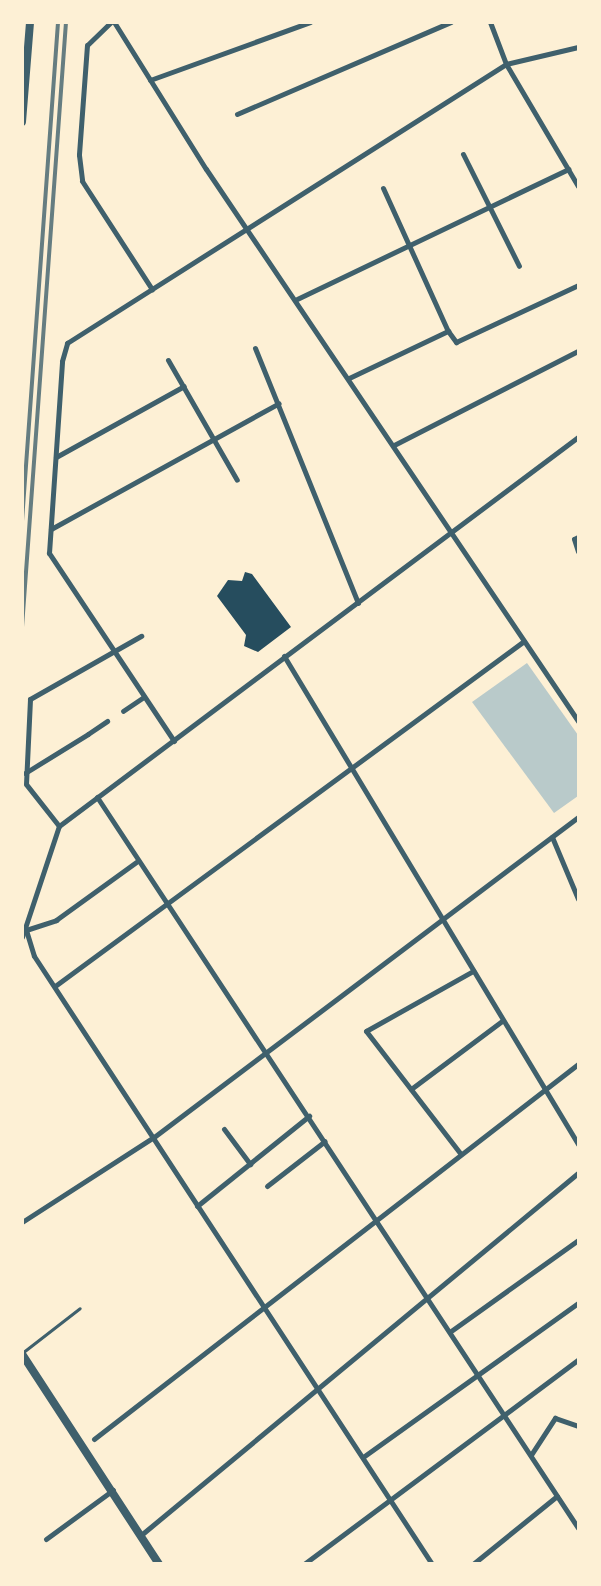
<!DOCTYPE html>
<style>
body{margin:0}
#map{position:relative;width:601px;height:1586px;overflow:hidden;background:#fdf0d5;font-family:Cabin,sans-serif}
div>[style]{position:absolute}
.green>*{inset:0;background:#b9caca}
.building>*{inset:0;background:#264d5e}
.service>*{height:3px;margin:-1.5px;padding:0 1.5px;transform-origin:1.5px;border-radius:1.5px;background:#3f606c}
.pedestrian>*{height:4.5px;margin:-2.25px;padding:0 2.25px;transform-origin:2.25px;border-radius:2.25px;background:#3f606c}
.minor>*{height:5px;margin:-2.5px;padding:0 2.5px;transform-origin:2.5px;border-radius:2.5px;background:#3f606c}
.tertiary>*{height:8px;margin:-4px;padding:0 4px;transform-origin:4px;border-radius:4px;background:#3f606c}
.rail>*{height:4px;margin:-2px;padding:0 2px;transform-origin:2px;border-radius:2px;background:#657d81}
span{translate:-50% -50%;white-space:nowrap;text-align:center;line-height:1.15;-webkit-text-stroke:5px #fdf0d5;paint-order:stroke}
.frame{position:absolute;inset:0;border:24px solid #fdf0d5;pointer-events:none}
</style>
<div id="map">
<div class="green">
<div style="clip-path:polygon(527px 663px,578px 735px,578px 796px,554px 813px,472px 702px)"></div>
</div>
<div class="building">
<div style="clip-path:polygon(245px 572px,252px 574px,291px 627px,258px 652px,244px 646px,246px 635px,217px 596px,228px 580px,242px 581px)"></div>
</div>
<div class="service">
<div style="left:22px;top:1353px;width:73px;rotate:-37.8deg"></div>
</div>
<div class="pedestrian">
<div style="left:123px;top:711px;width:25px;rotate:-34deg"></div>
<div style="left:88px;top:734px;width:23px;rotate:-34deg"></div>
<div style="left:531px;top:1455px;width:44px;rotate:-57deg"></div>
<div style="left:555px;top:1418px;width:24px;rotate:19deg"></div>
</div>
<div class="minor">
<div style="left:111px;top:22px;width:33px;rotate:136deg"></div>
<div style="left:87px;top:45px;width:110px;rotate:94.2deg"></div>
<div style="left:79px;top:155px;width:26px;rotate:83deg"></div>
<div style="left:82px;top:181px;width:129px;rotate:57.1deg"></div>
<div style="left:114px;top:22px;width:173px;rotate:58deg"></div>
<div style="left:206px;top:169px;width:666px;rotate:56.02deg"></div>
<div style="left:490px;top:22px;width:45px;rotate:69.1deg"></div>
<div style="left:506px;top:64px;width:142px;rotate:59.5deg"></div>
<div style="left:150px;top:80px;width:170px;rotate:-19.9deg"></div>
<div style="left:237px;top:114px;width:233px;rotate:-23.3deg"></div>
<div style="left:463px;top:154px;width:125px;rotate:63.4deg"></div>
<div style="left:383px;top:188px;width:157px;rotate:65.6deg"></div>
<div style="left:297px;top:299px;width:301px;rotate:-25.6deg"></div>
<div style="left:255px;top:348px;width:275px;rotate:68deg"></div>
<div style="left:168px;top:360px;width:138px;rotate:60.1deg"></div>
<div style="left:349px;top:378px;width:110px;rotate:-25.4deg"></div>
<div style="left:448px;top:331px;width:14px;rotate:54deg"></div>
<div style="left:456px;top:342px;width:135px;rotate:-25deg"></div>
<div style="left:394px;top:445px;width:207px;rotate:-27.1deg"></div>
<div style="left:56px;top:457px;width:146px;rotate:-29deg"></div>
<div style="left:51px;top:529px;width:260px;rotate:-28.9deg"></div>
<div style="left:578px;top:537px;width:4px;rotate:153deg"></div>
<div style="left:574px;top:539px;width:13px;rotate:72deg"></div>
<div style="left:284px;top:656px;width:570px;rotate:58.93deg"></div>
<div style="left:174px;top:741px;width:226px;rotate:-123.6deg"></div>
<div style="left:49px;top:553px;width:192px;rotate:-86.1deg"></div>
<div style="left:62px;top:361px;width:19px;rotate:-74deg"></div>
<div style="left:67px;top:343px;width:520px;rotate:-32.44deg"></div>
<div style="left:506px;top:64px;width:74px;rotate:-13.3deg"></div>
<div style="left:25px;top:773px;width:74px;rotate:-31.8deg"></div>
<div style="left:97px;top:797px;width:875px;rotate:56.65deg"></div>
<div style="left:59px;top:826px;width:53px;rotate:-128.2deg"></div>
<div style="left:26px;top:784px;width:85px;rotate:-87.3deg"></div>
<div style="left:30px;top:699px;width:128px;rotate:-29.6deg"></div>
<div style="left:552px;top:837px;width:67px;rotate:67.2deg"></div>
<div style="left:26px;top:930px;width:27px;rotate:73deg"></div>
<div style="left:34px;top:956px;width:727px;rotate:56.79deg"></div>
<div style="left:26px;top:930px;width:32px;rotate:-18deg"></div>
<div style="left:56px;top:920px;width:99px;rotate:-35.9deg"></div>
<div style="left:22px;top:937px;width:117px;rotate:-71.6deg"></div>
<div style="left:59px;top:826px;width:649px;rotate:-36.85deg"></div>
<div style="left:55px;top:986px;width:582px;rotate:-36.34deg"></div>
<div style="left:411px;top:1089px;width:114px;rotate:-36.8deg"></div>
<div style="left:224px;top:1129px;width:44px;rotate:53.4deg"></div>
<div style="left:460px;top:1153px;width:154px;rotate:-127.6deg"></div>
<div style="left:366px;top:1031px;width:123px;rotate:-29.3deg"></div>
<div style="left:267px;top:1186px;width:73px;rotate:-37.8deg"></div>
<div style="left:197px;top:1206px;width:144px;rotate:-38.8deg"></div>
<div style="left:22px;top:1222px;width:157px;rotate:-32.8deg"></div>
<div style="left:154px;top:1137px;width:531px;rotate:-37.04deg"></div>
<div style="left:451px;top:1331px;width:156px;rotate:-35.6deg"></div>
<div style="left:94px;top:1439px;width:612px;rotate:-37.77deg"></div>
<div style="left:363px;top:1457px;width:264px;rotate:-35.6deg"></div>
<div style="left:141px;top:1535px;width:567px;rotate:-39.64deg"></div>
<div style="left:46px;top:1539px;width:83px;rotate:-36.2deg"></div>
<div style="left:304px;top:1564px;width:342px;rotate:-36.7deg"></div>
<div style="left:473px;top:1564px;width:108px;rotate:-39deg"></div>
</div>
<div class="tertiary">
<div style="left:22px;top:122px;width:100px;rotate:-85.4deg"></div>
<div style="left:22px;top:1354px;width:251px;rotate:56.9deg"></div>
</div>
<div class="rail">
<div style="left:22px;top:521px;width:500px;rotate:-85.87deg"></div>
<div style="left:22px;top:627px;width:607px;rotate:-85.84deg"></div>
</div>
<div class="frame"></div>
</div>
